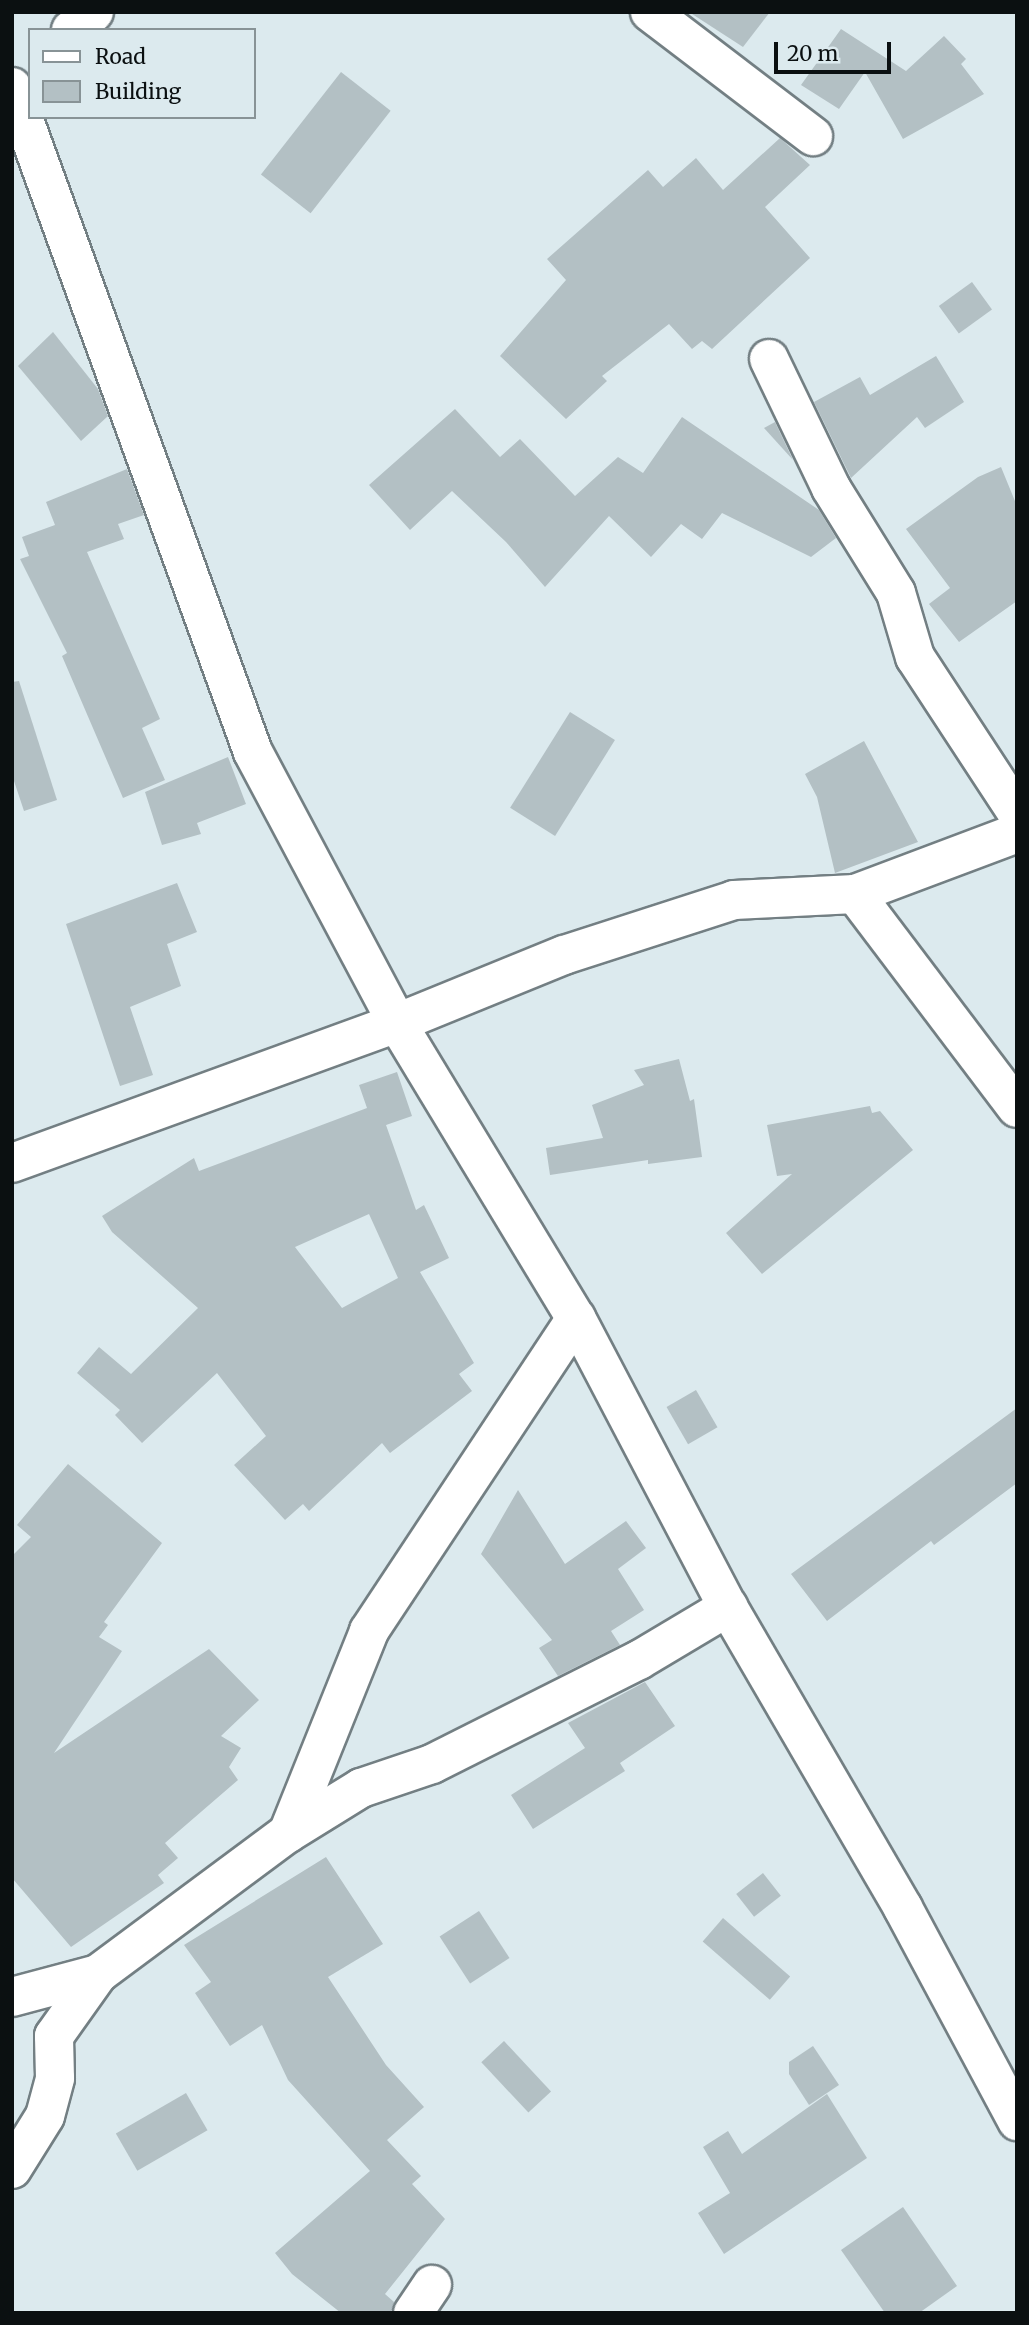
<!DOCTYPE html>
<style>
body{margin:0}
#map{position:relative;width:1029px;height:2325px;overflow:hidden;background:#dceaee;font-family:Merriweather,serif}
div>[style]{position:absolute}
.building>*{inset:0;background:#b3c0c4;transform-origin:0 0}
.roads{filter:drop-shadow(2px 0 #737f83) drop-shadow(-2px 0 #737f83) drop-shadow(0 2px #737f83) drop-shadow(0 -2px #737f83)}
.minor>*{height:38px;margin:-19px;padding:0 19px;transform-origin:19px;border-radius:19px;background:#fff}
span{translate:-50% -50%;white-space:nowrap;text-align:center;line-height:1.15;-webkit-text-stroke:5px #dceaee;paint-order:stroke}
.frame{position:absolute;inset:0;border:14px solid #0b1011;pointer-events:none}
.legend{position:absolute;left:28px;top:28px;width:228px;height:91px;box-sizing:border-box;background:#dceaee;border:2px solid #889396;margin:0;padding:9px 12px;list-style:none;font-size:21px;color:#0b1011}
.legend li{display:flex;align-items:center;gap:14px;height:35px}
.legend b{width:35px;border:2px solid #889396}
.scale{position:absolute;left:774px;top:42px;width:117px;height:32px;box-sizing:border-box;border:4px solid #0b1011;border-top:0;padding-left:9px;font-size:21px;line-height:24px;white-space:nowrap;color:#0b1011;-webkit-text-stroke:5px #dceaee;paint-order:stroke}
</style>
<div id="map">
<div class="building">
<div style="clip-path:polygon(689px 12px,770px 12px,743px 47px)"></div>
<div style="clip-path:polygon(841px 29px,906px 71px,944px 36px,966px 59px,961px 64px,984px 94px,903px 139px,865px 72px,839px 109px,801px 85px)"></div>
<div style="left:341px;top:72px;width:63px;height:130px;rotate:38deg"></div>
<div style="clip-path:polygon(780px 138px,810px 165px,765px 207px,810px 258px,712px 349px,702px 341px,692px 349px,669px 324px,602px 376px,607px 381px,566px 419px,500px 356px,566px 280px,547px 259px,648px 170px,663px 187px,696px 158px,723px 190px)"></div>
<div style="left:972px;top:282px;width:34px;height:41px;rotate:54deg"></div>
<div style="clip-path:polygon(53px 332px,98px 389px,108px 416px,81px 441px,18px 366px)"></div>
<div style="clip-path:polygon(936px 356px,964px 402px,925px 428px,917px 417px,851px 478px,814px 402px,860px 377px,870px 395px)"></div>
<div style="clip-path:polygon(455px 409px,500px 457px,520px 439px,575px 496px,618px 457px,643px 473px,682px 417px,819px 510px,836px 538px,811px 557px,722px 513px,702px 539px,681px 524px,651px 557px,609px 516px,545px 587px,506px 542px,452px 491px,410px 530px,369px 485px)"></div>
<div style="clip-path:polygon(775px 422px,793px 460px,764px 428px)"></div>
<div style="clip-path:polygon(1001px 467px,1017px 506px,1017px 601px,959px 642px,929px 604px,950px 588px,906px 529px,978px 477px)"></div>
<div style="clip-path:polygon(127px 469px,144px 515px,118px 524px,124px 539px,87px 552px,160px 719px,142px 728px,165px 780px,123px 798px,62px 656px,67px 653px,20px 559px,29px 556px,22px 537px,55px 525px,46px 502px)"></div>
<div style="clip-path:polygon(19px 681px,57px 800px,24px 811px,12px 775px,12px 682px)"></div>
<div style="left:570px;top:712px;width:53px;height:113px;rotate:32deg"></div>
<div style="clip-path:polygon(864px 741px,918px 842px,835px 873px,817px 797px,805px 774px)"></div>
<div style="clip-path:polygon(228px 757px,246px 804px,197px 823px,201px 834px,162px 845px,145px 792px)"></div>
<div style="clip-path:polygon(177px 883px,197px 932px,167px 944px,181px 986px,130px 1007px,153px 1075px,120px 1086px,66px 924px)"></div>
<div style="clip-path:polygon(679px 1059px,690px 1101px,694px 1099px,702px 1157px,648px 1164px,648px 1160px,550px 1175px,546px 1148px,603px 1138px,592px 1105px,644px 1085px,634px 1070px)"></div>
<div style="clip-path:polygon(evenodd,397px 1072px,412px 1116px,386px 1125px,416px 1210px,424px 1205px,449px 1258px,420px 1272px,474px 1363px,459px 1374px,472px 1391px,390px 1453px,382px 1443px,309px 1511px,303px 1504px,285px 1520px,234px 1465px,266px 1436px,217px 1373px,142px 1443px,115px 1415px,120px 1410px,77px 1373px,99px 1347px,131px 1374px,198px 1308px,112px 1232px,102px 1216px,194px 1158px,199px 1171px,367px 1108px,359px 1085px,397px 1072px,369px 1214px,398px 1278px,342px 1308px,295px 1247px,369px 1214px)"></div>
<div style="clip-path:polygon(870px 1106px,872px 1113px,880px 1111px,913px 1150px,762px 1274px,726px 1233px,792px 1174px,777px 1176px,767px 1125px)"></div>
<div style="left:696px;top:1390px;width:43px;height:34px;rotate:60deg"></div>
<div style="clip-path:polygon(1017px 1408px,1017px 1483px,934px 1545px,931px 1541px,827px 1621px,791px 1574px)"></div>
<div style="clip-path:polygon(68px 1464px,162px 1543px,104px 1622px,108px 1625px,99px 1637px,122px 1651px,54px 1753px,209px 1649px,259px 1700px,221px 1736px,241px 1748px,229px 1767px,238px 1780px,165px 1843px,178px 1858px,158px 1875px,164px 1883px,71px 1947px,12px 1878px,12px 1556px,31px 1537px,17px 1525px)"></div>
<div style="clip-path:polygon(518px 1490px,565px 1564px,626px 1521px,646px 1548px,618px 1569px,644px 1610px,611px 1631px,620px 1645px,558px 1676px,539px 1648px,552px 1640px,481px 1554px)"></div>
<div style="clip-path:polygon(645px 1682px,675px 1726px,620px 1763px,625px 1771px,533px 1829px,511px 1795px,585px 1748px,568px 1723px)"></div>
<div style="clip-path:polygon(326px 1857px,383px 1944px,328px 1977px,386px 2065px,424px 2107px,387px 2140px,421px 2176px,412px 2184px,445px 2219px,385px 2294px,394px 2302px,391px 2313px,341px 2313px,292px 2274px,275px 2253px,370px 2171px,288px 2080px,262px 2025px,230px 2046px,195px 1993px,211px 1982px,184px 1945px)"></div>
<div style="left:763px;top:1873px;width:29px;height:34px;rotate:52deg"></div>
<div style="left:479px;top:1911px;width:56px;height:47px;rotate:57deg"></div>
<div style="left:723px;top:1918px;width:89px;height:31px;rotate:41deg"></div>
<div style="left:504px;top:2041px;width:69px;height:31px;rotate:47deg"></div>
<div style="clip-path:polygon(813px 2046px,839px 2085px,809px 2105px,789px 2074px,789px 2062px)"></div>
<div style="left:186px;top:2093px;width:43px;height:81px;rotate:60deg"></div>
<div style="clip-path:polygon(827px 2094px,867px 2158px,724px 2254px,698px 2213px,730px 2193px,703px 2147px,728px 2131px,742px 2154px)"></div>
<div style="clip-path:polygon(903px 2207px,957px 2286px,919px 2313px,885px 2313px,841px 2250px)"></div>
</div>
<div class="roads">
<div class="minor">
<div style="left:650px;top:12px;width:205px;rotate:37.3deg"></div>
<div style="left:71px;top:30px;width:29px;rotate:-38deg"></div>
<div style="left:12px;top:87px;width:707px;rotate:70.08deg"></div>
<div style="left:253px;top:752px;width:307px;rotate:62deg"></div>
<div style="left:397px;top:1023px;width:345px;rotate:58.8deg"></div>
<div style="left:576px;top:1318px;width:327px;rotate:62.3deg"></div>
<div style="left:728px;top:1607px;width:348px;rotate:59.8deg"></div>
<div style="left:903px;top:1908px;width:242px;rotate:61.8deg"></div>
<div style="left:769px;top:359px;width:143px;rotate:64.3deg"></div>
<div style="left:831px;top:488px;width:123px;rotate:58.2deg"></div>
<div style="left:896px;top:593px;width:67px;rotate:73.5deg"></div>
<div style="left:915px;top:657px;width:186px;rotate:56.8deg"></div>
<div style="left:855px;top:894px;width:173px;rotate:-20.6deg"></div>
<div style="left:12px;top:1163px;width:410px;rotate:-20deg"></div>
<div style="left:397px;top:1023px;width:180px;rotate:-22.2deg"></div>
<div style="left:564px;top:955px;width:179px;rotate:-17.9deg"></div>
<div style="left:734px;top:900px;width:121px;rotate:-2.8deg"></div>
<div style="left:855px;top:894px;width:268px;rotate:52.9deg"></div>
<div style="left:288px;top:1833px;width:218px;rotate:-68.1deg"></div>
<div style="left:369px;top:1631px;width:375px;rotate:-56.5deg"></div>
<div style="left:12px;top:1997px;width:89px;rotate:-15deg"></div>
<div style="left:98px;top:1974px;width:237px;rotate:-36.6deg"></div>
<div style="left:288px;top:1833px;width:86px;rotate:-31.7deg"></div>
<div style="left:361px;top:1788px;width:75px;rotate:-18.7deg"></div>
<div style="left:432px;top:1764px;width:232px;rotate:-26.7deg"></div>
<div style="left:639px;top:1660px;width:104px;rotate:-30.8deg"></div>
<div style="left:12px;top:2169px;width:62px;rotate:-58.1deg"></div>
<div style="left:45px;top:2116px;width:39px;rotate:-75deg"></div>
<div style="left:55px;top:2078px;width:42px;rotate:-91.4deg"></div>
<div style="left:54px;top:2036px;width:76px;rotate:-54.6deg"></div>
<div style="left:413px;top:2313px;width:34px;rotate:-56deg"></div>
</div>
</div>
<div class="frame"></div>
<ul class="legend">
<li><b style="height:9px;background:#fff"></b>Road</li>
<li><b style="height:19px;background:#b3c0c4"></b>Building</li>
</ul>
<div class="scale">20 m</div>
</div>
